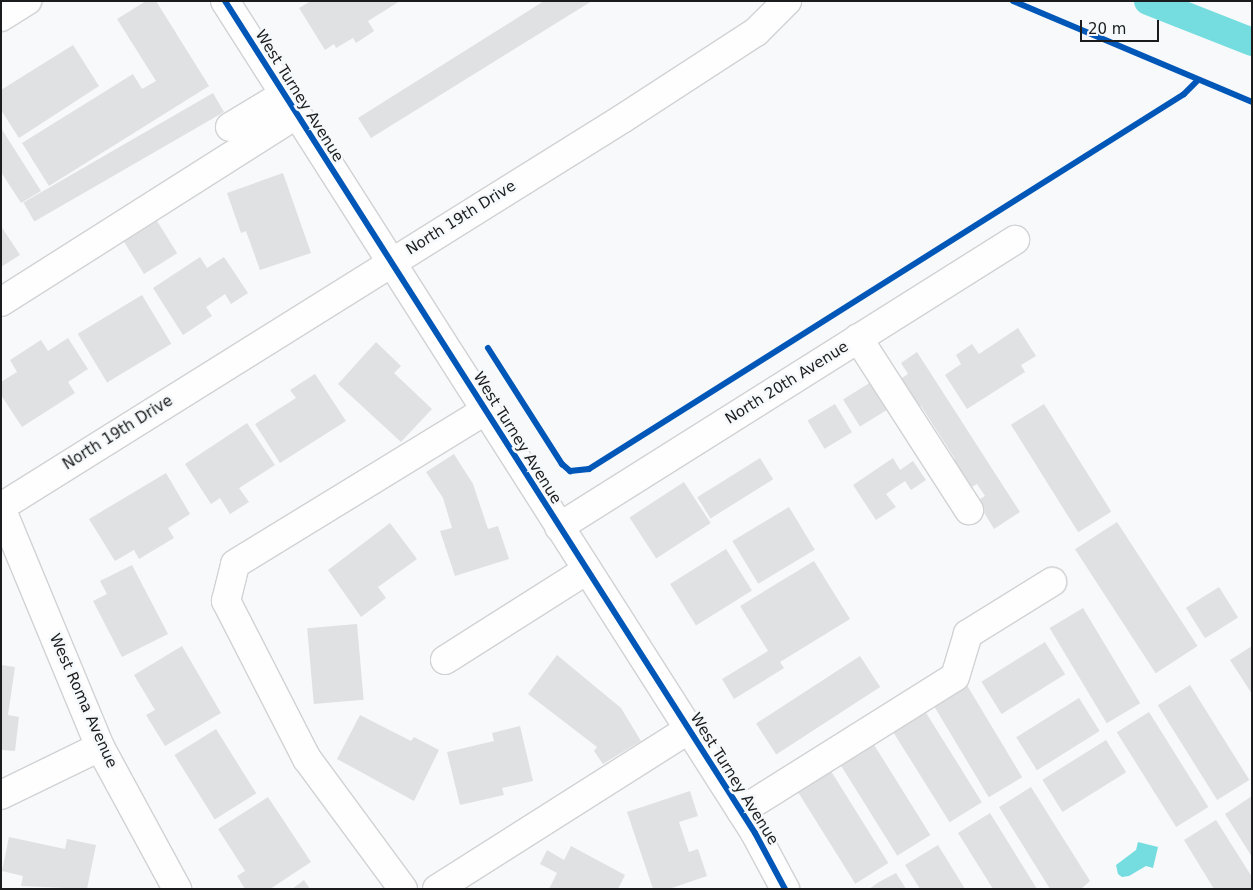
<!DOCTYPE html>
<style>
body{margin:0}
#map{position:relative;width:1253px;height:890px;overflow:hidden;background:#f7f9fa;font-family:"DejaVu Sans",sans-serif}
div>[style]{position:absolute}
.water>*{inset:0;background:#75dddf}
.canal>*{height:28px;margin:-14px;padding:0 14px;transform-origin:14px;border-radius:14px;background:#75dddf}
.building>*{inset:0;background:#e0e1e2;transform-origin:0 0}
.roads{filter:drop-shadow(1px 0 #d1d2d4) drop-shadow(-1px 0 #d1d2d4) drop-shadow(0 1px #d1d2d4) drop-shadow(0 -1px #d1d2d4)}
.minor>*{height:28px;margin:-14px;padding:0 14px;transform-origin:14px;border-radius:14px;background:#fefefe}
.major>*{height:28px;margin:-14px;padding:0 14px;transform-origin:14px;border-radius:14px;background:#fefefe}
.cycleway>*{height:6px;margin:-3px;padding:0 3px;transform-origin:3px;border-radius:3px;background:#0057b8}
span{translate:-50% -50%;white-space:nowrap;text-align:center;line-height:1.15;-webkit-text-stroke:5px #f6f9fb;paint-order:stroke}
.street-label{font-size:15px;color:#1b1c1d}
.frame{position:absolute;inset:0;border:2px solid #1b1c1d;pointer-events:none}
.scale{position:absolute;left:1080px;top:20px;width:79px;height:22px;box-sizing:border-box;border:2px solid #1b1c1d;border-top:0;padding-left:6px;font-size:15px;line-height:18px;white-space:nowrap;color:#1b1c1d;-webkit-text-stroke:4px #f6f9fb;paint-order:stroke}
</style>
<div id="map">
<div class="water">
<div style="clip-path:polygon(1138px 842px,1158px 847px,1153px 868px,1146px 866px,1129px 876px,1122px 877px,1118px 874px,1116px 865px,1136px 850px)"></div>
</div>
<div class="canal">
<div style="left:1148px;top:1px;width:112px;rotate:21.5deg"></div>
</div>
<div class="building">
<div style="clip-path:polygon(146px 1px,156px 1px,209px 86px,49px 186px,22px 143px,133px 74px,142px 89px,156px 81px,117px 19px)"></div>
<div style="clip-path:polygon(311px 1px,400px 1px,368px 21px,374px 31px,356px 43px,353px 38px,336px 48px,334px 44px,325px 50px,299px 8px)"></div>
<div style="clip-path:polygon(544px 1px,592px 1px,371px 138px,358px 118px)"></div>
<div style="clip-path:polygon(73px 45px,99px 86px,19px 138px,1px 110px,1px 90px)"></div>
<div style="left:213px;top:93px;width:22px;height:219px;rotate:60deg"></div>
<div style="clip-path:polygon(1px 128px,41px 191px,21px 203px,1px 172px)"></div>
<div style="clip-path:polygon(283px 173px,311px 253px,260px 270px,246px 231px,241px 233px,227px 193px)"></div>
<div style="left:157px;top:221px;width:38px;height:39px;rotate:58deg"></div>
<div style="clip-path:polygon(1px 226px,20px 255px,1px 267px)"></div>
<div style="clip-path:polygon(200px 257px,207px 268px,224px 257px,248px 293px,231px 304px,225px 294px,206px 307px,212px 316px,183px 335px,153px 288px)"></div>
<div style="left:142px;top:295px;width:57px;height:75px;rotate:59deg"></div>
<div style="clip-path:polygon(1018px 328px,1036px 356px,1021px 365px,1025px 372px,967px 409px,945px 375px,961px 364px,956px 355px,972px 344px,979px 354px)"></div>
<div style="clip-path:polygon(68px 338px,88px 369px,68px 382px,75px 393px,22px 427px,1px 395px,1px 382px,17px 372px,10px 360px,41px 340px,48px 351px)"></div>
<div style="clip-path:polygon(376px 342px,401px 366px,394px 373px,432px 409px,401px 442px,338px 384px)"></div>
<div style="clip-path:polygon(917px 352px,1020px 512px,994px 529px,977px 501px,985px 496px,977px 484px,968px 489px,951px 462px,955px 459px,921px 406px,917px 409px,899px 380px,908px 374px,901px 363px)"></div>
<div style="clip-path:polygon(315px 374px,346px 421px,280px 463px,255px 424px,296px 398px,290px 390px)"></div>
<div style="left:871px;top:382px;width:32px;height:33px;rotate:58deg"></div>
<div style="left:835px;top:404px;width:33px;height:32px;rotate:59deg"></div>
<div style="left:1044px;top:404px;width:127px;height:39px;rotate:58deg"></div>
<div style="clip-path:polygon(247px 423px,275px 465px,239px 488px,249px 502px,230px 514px,220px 498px,211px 504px,185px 464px)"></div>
<div style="clip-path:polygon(454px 454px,473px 484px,488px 529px,498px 526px,509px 559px,455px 576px,440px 531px,452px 528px,443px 498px,426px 472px)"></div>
<div style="left:760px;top:458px;width:25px;height:74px;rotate:58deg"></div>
<div style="clip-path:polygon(893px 458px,900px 470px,913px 461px,926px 480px,911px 490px,905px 481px,886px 494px,896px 507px,876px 520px,853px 485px)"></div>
<div style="clip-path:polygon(166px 473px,190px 514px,168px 528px,174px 538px,139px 559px,134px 550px,115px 561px,89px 519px)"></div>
<div style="left:684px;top:482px;width:49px;height:65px;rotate:57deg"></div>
<div style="left:789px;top:507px;width:50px;height:66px;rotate:59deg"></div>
<div style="left:1117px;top:522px;width:148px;height:50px;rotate:57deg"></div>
<div style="clip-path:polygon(390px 523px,417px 559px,378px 587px,386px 598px,361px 617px,328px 570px)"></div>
<div style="left:726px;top:549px;width:49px;height:66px;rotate:58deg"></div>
<div style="clip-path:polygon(814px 561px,850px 619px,780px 662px,784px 668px,734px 699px,722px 679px,768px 651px,740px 606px)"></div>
<div style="clip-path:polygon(132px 565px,168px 634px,122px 657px,93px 601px,107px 594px,100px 581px)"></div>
<div style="left:1219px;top:587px;width:36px;height:39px;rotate:58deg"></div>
<div style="left:1083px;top:608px;width:111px;height:39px;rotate:59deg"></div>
<div style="left:357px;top:624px;width:76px;height:50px;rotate:85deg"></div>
<div style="left:1045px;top:642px;width:38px;height:75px;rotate:58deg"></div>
<div style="clip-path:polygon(182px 646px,221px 713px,165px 746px,146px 715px,155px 710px,134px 675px)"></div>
<div style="clip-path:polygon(1252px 646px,1252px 694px,1230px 660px)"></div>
<div style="clip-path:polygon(557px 655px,621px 708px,641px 741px,603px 764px,594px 751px,597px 747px,528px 694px)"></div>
<div style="left:860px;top:656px;width:37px;height:124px;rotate:57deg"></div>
<div style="clip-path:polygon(1px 665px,15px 667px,8px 715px,19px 717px,15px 751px,1px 750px)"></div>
<div style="left:965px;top:682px;width:111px;height:39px;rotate:59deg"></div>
<div style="left:1190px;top:685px;width:112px;height:38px;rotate:58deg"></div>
<div style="left:1079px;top:698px;width:39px;height:74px;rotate:58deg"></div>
<div style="left:923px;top:708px;width:111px;height:38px;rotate:58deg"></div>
<div style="left:1149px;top:712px;width:112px;height:38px;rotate:58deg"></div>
<div style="clip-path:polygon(360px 715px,411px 741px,414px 737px,439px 750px,414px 801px,337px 759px)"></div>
<div style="clip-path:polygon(520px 726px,533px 781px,502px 788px,504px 795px,460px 805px,447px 752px,494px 741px,492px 733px)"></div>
<div style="left:216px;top:729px;width:76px;height:49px;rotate:58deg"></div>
<div style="left:871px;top:740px;width:112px;height:39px;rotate:58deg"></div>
<div style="left:1106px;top:740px;width:38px;height:75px;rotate:58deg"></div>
<div style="left:829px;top:768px;width:112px;height:39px;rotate:58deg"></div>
<div style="clip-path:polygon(1031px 787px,1090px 881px,1081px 889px,1050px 889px,999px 807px)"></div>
<div style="clip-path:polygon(690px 791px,698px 816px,679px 822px,689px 852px,698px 849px,707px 876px,669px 889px,653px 889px,627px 812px)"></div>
<div style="clip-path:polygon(1252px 796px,1252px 857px,1225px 814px)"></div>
<div style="clip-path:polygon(268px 797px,311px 862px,270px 889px,245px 889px,237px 876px,245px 871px,218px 829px)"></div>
<div style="clip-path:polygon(990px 813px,1037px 889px,993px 889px,958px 833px)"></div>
<div style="clip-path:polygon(1216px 820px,1252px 877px,1252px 889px,1214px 889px,1184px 840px)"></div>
<div style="clip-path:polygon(9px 837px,65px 849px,67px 839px,96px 845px,87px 889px,21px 886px,23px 876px,2px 871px)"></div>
<div style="clip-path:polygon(938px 845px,965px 889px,920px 889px,905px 865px)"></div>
<div style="clip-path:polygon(571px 846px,625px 875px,618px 889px,549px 889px,557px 873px,540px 864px,547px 850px,564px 860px)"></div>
<div style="clip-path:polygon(896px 873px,906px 889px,869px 889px,879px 882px)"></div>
<div style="clip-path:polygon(304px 880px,310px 889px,292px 889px)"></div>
</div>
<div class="roads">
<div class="minor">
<div style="left:225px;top:1px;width:986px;rotate:57.5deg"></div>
<div style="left:755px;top:833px;width:64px;rotate:61.8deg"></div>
<div style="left:230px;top:127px;width:62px;rotate:-31.1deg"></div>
<div style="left:1px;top:302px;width:349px;rotate:-32.4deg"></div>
<div style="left:858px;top:338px;width:205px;rotate:57.2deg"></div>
<div style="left:1px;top:507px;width:732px;rotate:-32deg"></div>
<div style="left:622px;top:119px;width:160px;rotate:-33deg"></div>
<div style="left:756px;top:32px;width:44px;rotate:-45deg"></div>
<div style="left:1px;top:508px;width:259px;rotate:67.5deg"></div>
<div style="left:100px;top:747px;width:162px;rotate:61.5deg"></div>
<div style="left:559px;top:527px;width:539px;rotate:-32.19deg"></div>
<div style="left:445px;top:660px;width:168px;rotate:-32.4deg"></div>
<div style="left:1px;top:795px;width:110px;rotate:-25.9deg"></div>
<div style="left:741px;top:811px;width:252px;rotate:-32.1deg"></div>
<div style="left:955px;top:677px;width:45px;rotate:-73.2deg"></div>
<div style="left:968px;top:634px;width:99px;rotate:-31.8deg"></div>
<div style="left:403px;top:889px;width:162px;rotate:-126.4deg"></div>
<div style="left:307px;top:759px;width:178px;rotate:-117.1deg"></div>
<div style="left:226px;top:601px;width:38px;rotate:-76deg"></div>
<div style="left:235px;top:564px;width:293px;rotate:-31.5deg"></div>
<div style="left:437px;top:889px;width:299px;rotate:-32.4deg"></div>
</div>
<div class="major">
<div style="left:1px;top:17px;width:31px;rotate:-32deg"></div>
</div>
</div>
<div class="cycleway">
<div style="left:225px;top:1px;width:986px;rotate:57.5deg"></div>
<div style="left:755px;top:833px;width:64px;rotate:61.8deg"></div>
<div style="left:1013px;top:1px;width:259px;rotate:22.9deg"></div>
<div style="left:488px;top:348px;width:138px;rotate:57.5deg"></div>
<div style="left:562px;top:464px;width:11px;rotate:41deg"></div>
<div style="left:570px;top:471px;width:19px;rotate:-6deg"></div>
<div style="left:589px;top:469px;width:703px;rotate:-32.22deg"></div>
<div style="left:1184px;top:94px;width:18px;rotate:-45deg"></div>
</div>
<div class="street-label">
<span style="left:299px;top:96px;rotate:58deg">West Turney Avenue</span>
<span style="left:461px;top:218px;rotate:-32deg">North 19th Drive</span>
<span style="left:787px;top:383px;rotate:-32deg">North 20th Avenue</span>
<span style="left:118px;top:433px;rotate:-32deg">North 19th Drive</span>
<span style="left:517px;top:438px;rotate:58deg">West Turney Avenue</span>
<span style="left:83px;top:701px;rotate:66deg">West Roma Avenue</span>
<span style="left:734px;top:779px;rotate:58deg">West Turney Avenue</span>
</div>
<div class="frame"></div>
<div class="scale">20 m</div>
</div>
